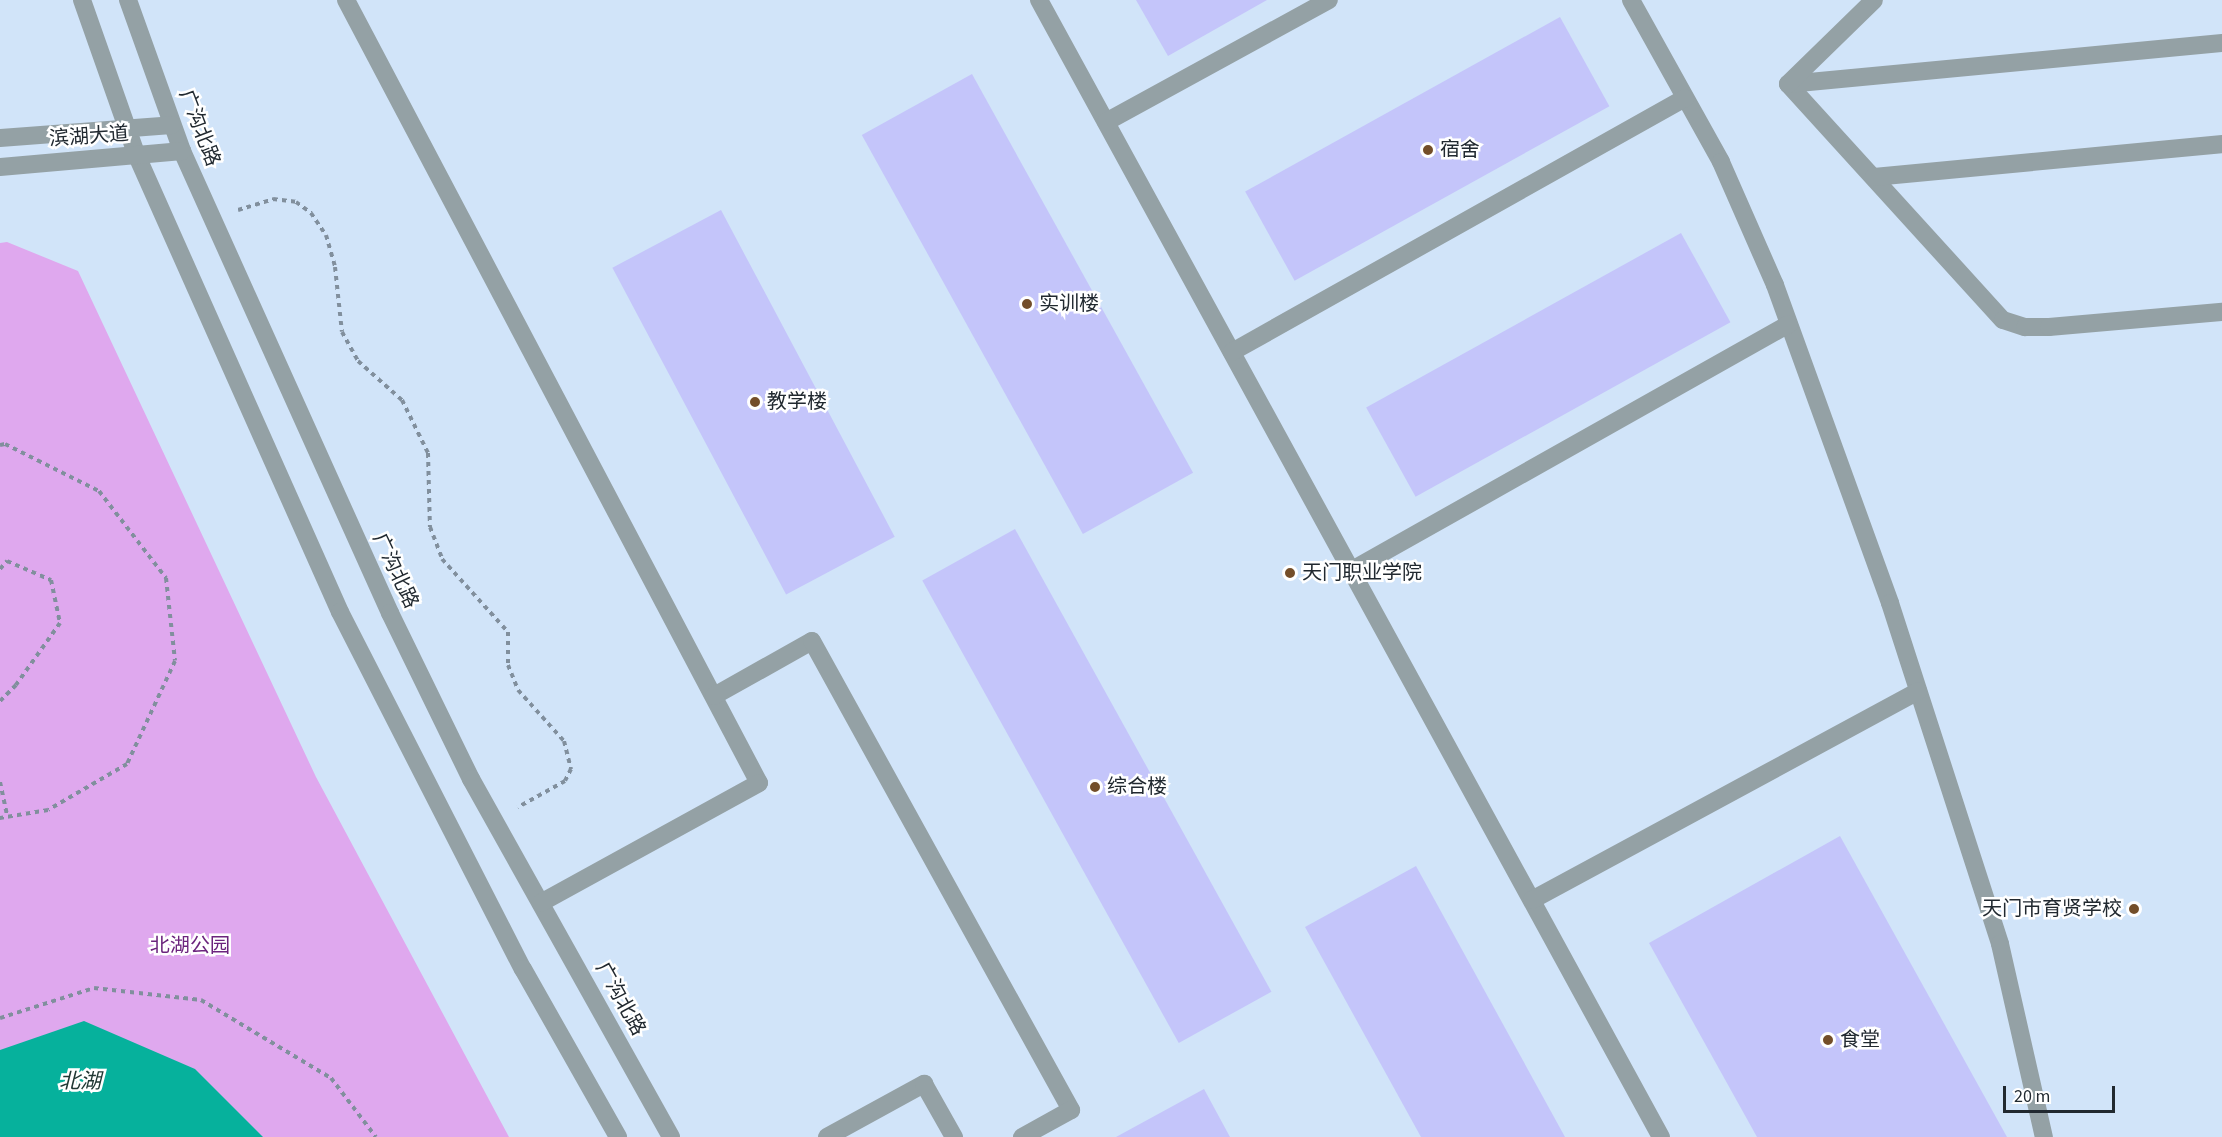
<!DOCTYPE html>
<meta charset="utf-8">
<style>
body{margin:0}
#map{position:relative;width:2222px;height:1137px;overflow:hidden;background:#d1e4f9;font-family:"Source Sans 3","Noto Sans SC",sans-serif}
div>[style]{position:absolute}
.green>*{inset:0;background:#dfa8ee}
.water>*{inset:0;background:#06b19c}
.building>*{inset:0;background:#c4c5fa;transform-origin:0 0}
.path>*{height:4px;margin-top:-2px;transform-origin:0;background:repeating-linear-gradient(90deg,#818f9d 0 4.5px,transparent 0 9px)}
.minor>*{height:18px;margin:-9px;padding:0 9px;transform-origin:9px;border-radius:9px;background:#94a1a5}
.dots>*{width:16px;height:16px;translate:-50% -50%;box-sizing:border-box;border:3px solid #fff;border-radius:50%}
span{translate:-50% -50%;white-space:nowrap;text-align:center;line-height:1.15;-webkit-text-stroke:5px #fff;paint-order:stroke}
.street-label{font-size:20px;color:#212930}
.poi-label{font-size:20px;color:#212930}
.left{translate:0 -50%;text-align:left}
.right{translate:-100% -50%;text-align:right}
.park-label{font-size:20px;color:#6b247d}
.water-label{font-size:21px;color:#203733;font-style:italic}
.scale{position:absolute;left:2003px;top:1086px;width:112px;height:27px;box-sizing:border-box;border:3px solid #212930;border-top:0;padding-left:8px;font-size:18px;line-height:21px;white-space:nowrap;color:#212930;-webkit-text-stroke:4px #fff;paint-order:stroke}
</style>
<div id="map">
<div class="green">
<div style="clip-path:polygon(7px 242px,78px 271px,316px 777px,509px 1137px,0 1137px,0 243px)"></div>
</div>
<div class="water">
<div style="clip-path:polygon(84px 1021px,195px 1069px,263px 1137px,0 1137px,0 1050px)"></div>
</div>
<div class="building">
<div style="clip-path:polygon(1136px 0,1267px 0,1168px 56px)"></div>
<div style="left:1560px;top:17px;width:102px;height:360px;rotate:61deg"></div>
<div style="left:972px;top:74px;width:456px;height:126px;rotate:61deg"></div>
<div style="left:721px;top:210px;width:370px;height:123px;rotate:62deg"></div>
<div style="left:1681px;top:233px;width:102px;height:360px;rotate:61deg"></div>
<div style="left:1015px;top:529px;width:529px;height:106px;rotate:61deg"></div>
<div style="clip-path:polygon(1840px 836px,2007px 1137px,1757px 1137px,1649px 943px)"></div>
<div style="clip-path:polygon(1416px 866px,1565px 1137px,1421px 1137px,1305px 927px)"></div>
<div style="clip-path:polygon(1204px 1089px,1230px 1137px,1116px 1137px)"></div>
</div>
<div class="path">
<div style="left:238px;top:210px;width:37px;rotate:-17deg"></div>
<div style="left:273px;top:199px;width:23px;rotate:7deg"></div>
<div style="left:296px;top:202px;width:19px;rotate:36deg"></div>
<div style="left:311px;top:213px;width:27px;rotate:56deg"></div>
<div style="left:326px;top:235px;width:33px;rotate:74deg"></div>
<div style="left:335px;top:267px;width:65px;rotate:83.9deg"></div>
<div style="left:342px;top:332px;width:33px;rotate:61deg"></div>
<div style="left:358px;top:361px;width:59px;rotate:41.6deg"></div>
<div style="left:402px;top:400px;width:59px;rotate:63.9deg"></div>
<div style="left:428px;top:453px;width:74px;rotate:88.5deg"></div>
<div style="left:430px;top:527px;width:34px;rotate:69deg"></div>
<div style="left:442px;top:559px;width:98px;rotate:47.9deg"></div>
<div style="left:508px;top:632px;width:33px;rotate:90deg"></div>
<div style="left:508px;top:665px;width:27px;rotate:68deg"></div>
<div style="left:518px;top:690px;width:69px;rotate:48deg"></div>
<div style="left:564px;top:741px;width:29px;rotate:76deg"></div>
<div style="left:571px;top:769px;width:13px;rotate:117deg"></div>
<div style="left:565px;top:781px;width:54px;rotate:151deg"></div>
<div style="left:0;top:445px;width:5px;rotate:-11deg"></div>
<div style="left:5px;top:444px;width:105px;rotate:26.6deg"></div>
<div style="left:99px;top:491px;width:110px;rotate:52.4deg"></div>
<div style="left:166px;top:578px;width:83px;rotate:83.8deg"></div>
<div style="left:175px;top:661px;width:114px;rotate:115deg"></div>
<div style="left:127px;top:764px;width:91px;rotate:149.8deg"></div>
<div style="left:48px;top:810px;width:49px;rotate:170.5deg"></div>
<div style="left:0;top:569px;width:11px;rotate:-49deg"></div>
<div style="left:7px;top:561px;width:48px;rotate:23.4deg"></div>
<div style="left:51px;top:580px;width:44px;rotate:78.2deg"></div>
<div style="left:60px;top:623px;width:76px;rotate:125.4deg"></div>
<div style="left:16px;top:685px;width:23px;rotate:135deg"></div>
<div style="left:0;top:782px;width:35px;rotate:78deg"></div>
<div style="left:0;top:1018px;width:99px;rotate:-17.7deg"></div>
<div style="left:94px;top:988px;width:108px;rotate:6.4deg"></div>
<div style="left:201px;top:1000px;width:152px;rotate:31deg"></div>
<div style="left:331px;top:1078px;width:74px;rotate:52.7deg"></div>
</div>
<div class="minor">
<div style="left:82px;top:0;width:165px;rotate:70.6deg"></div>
<div style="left:137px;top:156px;width:499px;rotate:66deg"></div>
<div style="left:340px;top:612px;width:401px;rotate:62.9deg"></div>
<div style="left:523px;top:969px;width:193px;rotate:60.5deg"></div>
<div style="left:128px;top:0;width:160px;rotate:70.3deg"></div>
<div style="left:182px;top:151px;width:507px;rotate:65.76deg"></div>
<div style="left:390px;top:613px;width:185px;rotate:64deg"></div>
<div style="left:471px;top:779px;width:410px;rotate:60.8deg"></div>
<div style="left:346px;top:0;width:885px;rotate:62.19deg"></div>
<div style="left:759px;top:783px;width:249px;rotate:151.2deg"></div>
<div style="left:1039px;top:0;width:1296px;rotate:61.32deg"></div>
<div style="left:1631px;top:0;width:185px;rotate:60.9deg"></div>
<div style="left:1721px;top:162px;width:134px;rotate:66.3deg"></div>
<div style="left:1775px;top:285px;width:338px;rotate:70.1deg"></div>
<div style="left:1890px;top:603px;width:358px;rotate:72.1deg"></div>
<div style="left:2000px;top:944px;width:198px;rotate:77.2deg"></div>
<div style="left:1788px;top:84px;width:319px;rotate:47.7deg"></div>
<div style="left:2003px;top:320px;width:23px;rotate:18deg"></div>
<div style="left:2025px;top:327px;width:24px"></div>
<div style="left:2049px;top:327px;width:174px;rotate:-5deg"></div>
<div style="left:1788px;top:84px;width:436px;rotate:-5.4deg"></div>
<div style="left:1788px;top:84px;width:120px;rotate:-44.3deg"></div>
<div style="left:1106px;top:122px;width:254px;rotate:-28.7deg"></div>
<div style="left:0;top:138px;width:172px;rotate:-4.3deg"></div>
<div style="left:0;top:167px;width:183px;rotate:-5deg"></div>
<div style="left:1874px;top:177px;width:350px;rotate:-5.4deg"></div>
<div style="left:1232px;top:352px;width:519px;rotate:-29.28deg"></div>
<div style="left:1352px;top:570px;width:501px;rotate:-29.38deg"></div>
<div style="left:714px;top:696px;width:112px;rotate:-29.3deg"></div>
<div style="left:812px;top:641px;width:536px;rotate:61.09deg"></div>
<div style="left:1071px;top:1110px;width:56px;rotate:151.1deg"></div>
<div style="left:1532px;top:900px;width:439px;rotate:-28.4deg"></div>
<div style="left:827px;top:1137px;width:111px;rotate:-28.7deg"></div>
<div style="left:924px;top:1084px;width:61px;rotate:60.5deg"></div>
</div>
<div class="dots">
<div style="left:1428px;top:150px;background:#734e2a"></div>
<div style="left:1027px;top:304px;background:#734e2a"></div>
<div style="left:755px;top:402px;background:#734e2a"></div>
<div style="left:1290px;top:573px;background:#734e2a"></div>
<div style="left:1095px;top:787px;background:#734e2a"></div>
<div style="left:2134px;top:909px;background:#734e2a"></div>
<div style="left:1828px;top:1040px;background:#734e2a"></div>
</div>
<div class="street-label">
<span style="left:199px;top:128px;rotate:69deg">广沟北路</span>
<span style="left:89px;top:137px;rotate:-4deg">滨湖大道</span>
<span style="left:395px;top:571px;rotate:65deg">广沟北路</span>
<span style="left:620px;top:999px;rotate:61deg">广沟北路</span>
</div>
<div class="poi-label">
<span class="left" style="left:1440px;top:150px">宿舍</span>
<span class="left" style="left:1039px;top:304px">实训楼</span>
<span class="left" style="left:767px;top:402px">教学楼</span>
<span class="left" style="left:1302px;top:573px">天门职业学院</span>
<span class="left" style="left:1107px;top:787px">综合楼</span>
<span class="right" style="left:2122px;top:909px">天门市育贤学校</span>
<span class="left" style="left:1840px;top:1040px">食堂</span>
</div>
<div class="park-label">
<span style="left:190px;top:946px">北湖公园</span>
</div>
<div class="water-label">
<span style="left:80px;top:1081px">北湖</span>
</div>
<div class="scale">20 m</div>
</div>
